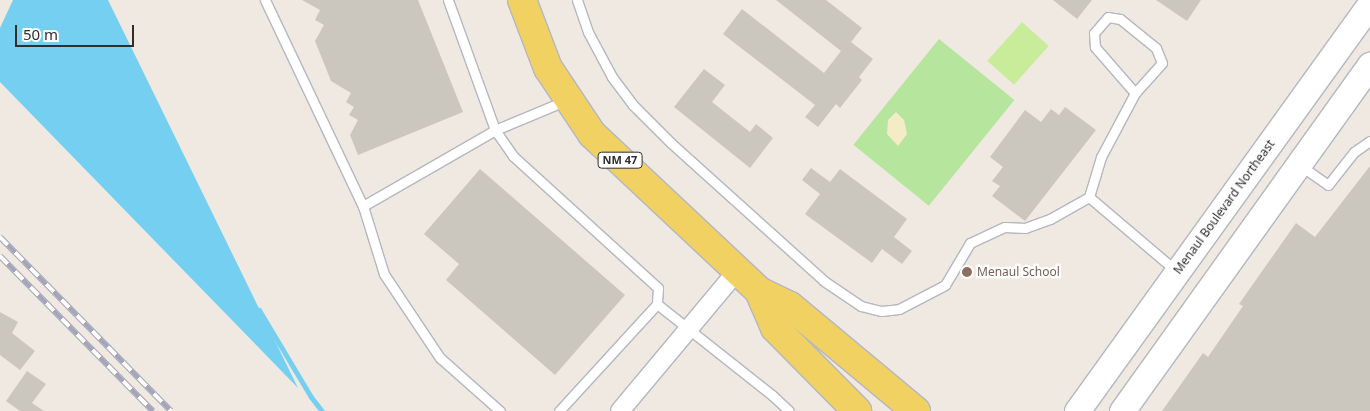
<!DOCTYPE html>
<style>
body{margin:0}
#map{position:relative;width:1370px;height:411px;overflow:hidden;background:#efe9e1;font-family:"Noto Sans",sans-serif}
div>[style]{position:absolute}
.green>*{inset:0;background:#b6e59e;transform-origin:0 0}
.sand>*{inset:0;background:#f3ecc5}
.pitch>*{inset:0;background:#c9ec9a;transform-origin:0 0}
.water>*{inset:0;background:#75cff0}
.stream>*{height:5px;margin:-2.5px;padding:0 2.5px;transform-origin:2.5px;border-radius:2.5px;background:#75cff0}
.building>*{inset:0;background:#cbc7bf}
.roads{filter:drop-shadow(1px 0 #b4b7c1) drop-shadow(-1px 0 #b4b7c1) drop-shadow(0 1px #b4b7c1) drop-shadow(0 -1px #b4b7c1)}
.lane>*{height:9px;margin:-4.5px;padding:0 4.5px;transform-origin:4.5px;border-radius:4.5px;background:#fff}
.street>*{height:18px;margin:-9px;padding:0 9px;transform-origin:9px;border-radius:9px;background:#fff}
.secondary>*{height:25px;margin:-12.5px;padding:0 12.5px;transform-origin:12.5px;border-radius:12.5px;background:#fff}
.primary>*{height:28px;margin:-14px;padding:0 14px;transform-origin:14px;border-radius:14px;background:#f2d163}
.rail>*{height:5.5px;margin-top:-2.75px;transform-origin:0;background:repeating-linear-gradient(90deg,#fff 0 11px,#a3a6b8 0 22px);box-sizing:border-box;border-block:1px solid #a3a6b8}
.dots>*{width:14px;height:14px;translate:-50% -50%;box-sizing:border-box;border:2px solid #fff;border-radius:50%}
span{translate:-50% -50%;white-space:nowrap;text-align:center;line-height:1.15;-webkit-text-stroke:4.5px #fff;paint-order:stroke}
.shield-label span{padding:1px 4px;background:#fff;border:1px solid;border-radius:4px;-webkit-text-stroke-width:0}
.shield-label{font-size:11px;color:#2e2e2e;font-weight:700}
.street-label{font-size:12px;color:#2e2e2e}
.education-label{font-size:12px;color:#785e54}
.left{translate:0 -50%;text-align:left}
.scale{position:absolute;left:15px;top:25px;width:119px;height:22px;box-sizing:border-box;border:2px solid #2e2e2e;border-top:0;padding-left:6px;font-size:15px;line-height:18px;white-space:nowrap;color:#2e2e2e;-webkit-text-stroke:4px #fff;paint-order:stroke}
</style>
<div id="map">
<div class="green">
<div style="left:939px;top:39px;width:97px;height:136px;rotate:39deg"></div>
</div>
<div class="sand">
<div style="clip-path:polygon(896px 112px,904px 120px,907px 134px,898px 146px,887px 134px,888px 120px)"></div>
</div>
<div class="pitch">
<div style="left:1022px;top:22px;width:36px;height:52px;rotate:42deg"></div>
</div>
<div class="water">
<div style="clip-path:polygon(13px 0,108px 0,298px 388px,0 82px,0 28px)"></div>
</div>
<div class="stream">
<div style="left:259px;top:310px;width:101px;rotate:59.1deg"></div>
<div style="left:311px;top:397px;width:18px;rotate:52deg"></div>
</div>
<div class="building">
<div style="clip-path:polygon(302px 0,418px 0,463px 112px,358px 155px,350px 135px,358px 120px,349px 115px,354px 107px,346px 102px,351px 93px,331px 81px,315px 41px,324px 25px,315px 20px,320px 10px)"></div>
<div style="clip-path:polygon(776px 0,826px 0,862px 28px,851px 42px,873px 59px,859px 77px,862px 80px,840px 108px,836px 104px,818px 127px,805px 117px,815px 105px,723px 34px,742px 9px,824px 73px,841px 51px)"></div>
<div style="clip-path:polygon(1053px 0,1092px 0,1077px 19px)"></div>
<div style="clip-path:polygon(1156px 0,1201px 0,1187px 21px)"></div>
<div style="clip-path:polygon(704px 69px,725px 85px,712px 102px,750px 132px,756px 124px,773px 138px,750px 168px,674px 107px)"></div>
<div style="clip-path:polygon(1065px 107px,1096px 130px,1025px 221px,992px 196px,1000px 186px,992px 181px,1003px 167px,990px 157px,1025px 110px,1041px 122px,1051px 109px,1059px 115px)"></div>
<div style="clip-path:polygon(1370px 166px,1370px 411px,1162px 411px,1203px 353px,1208px 357px,1243px 306px,1239px 304px,1296px 223px,1315px 237px)"></div>
<div style="clip-path:polygon(811px 168px,830px 182px,840px 169px,907px 219px,894px 237px,912px 251px,902px 264px,882px 249px,872px 263px,805px 214px,820px 194px,802px 180px)"></div>
<div style="clip-path:polygon(480px 169px,625px 295px,555px 375px,446px 280px,459px 264px,424px 234px)"></div>
<div style="clip-path:polygon(0 312px,18px 322px,12px 333px,35px 351px,20px 370px,0 355px)"></div>
<div style="clip-path:polygon(27px 371px,46px 384px,32px 403px,44px 411px,20px 411px,6px 401px)"></div>
</div>
<div class="roads">
<div class="lane">
<div style="left:265px;top:0;width:228px;rotate:64.6deg"></div>
<div style="left:448px;top:0;width:138px;rotate:70.1deg"></div>
<div style="left:495px;top:130px;width:32px;rotate:55deg"></div>
<div style="left:513px;top:156px;width:196px;rotate:42.3deg"></div>
<div style="left:658px;top:288px;width:16px;rotate:94deg"></div>
<div style="left:657px;top:304px;width:147px;rotate:38.4deg"></div>
<div style="left:772px;top:395px;width:23px;rotate:43deg"></div>
<div style="left:577px;top:0;width:34px;rotate:71deg"></div>
<div style="left:588px;top:32px;width:51px;rotate:61.9deg"></div>
<div style="left:612px;top:77px;width:35px;rotate:53deg"></div>
<div style="left:633px;top:105px;width:54px;rotate:45deg"></div>
<div style="left:671px;top:143px;width:206px;rotate:42deg"></div>
<div style="left:824px;top:281px;width:45px;rotate:34deg"></div>
<div style="left:861px;top:306px;width:21px;rotate:14deg"></div>
<div style="left:881px;top:311px;width:18px;rotate:-6deg"></div>
<div style="left:899px;top:309px;width:52px;rotate:-27.6deg"></div>
<div style="left:945px;top:285px;width:49px;rotate:-59.2deg"></div>
<div style="left:970px;top:243px;width:38px;rotate:-25deg"></div>
<div style="left:1005px;top:227px;width:20px;rotate:3deg"></div>
<div style="left:1025px;top:228px;width:27px;rotate:-20deg"></div>
<div style="left:1050px;top:219px;width:45px;rotate:-29.4deg"></div>
<div style="left:1089px;top:197px;width:113px;rotate:40.3deg"></div>
<div style="left:1301px;top:166px;width:33px;rotate:35deg"></div>
<div style="left:1328px;top:185px;width:42px;rotate:-51.8deg"></div>
<div style="left:1354px;top:152px;width:19px;rotate:-35deg"></div>
<div style="left:1089px;top:197px;width:42px;rotate:-73.3deg"></div>
<div style="left:1101px;top:157px;width:72px;rotate:-62deg"></div>
<div style="left:1135px;top:93px;width:40px;rotate:-48deg"></div>
<div style="left:1162px;top:63px;width:16px;rotate:-112deg"></div>
<div style="left:1156px;top:48px;width:46px;rotate:-141.1deg"></div>
<div style="left:1120px;top:19px;width:12px;rotate:-171deg"></div>
<div style="left:1108px;top:17px;width:21px;rotate:131deg"></div>
<div style="left:1094px;top:33px;width:14px;rotate:86deg"></div>
<div style="left:1095px;top:47px;width:61px;rotate:49deg"></div>
<div style="left:500px;top:411px;width:80px;rotate:-138.5deg"></div>
<div style="left:440px;top:358px;width:101px;rotate:-123.7deg"></div>
<div style="left:384px;top:274px;width:71px;rotate:-107.2deg"></div>
<div style="left:363px;top:206px;width:152px;rotate:-29.9deg"></div>
<div style="left:495px;top:130px;width:78px;rotate:-22.6deg"></div>
<div style="left:559px;top:411px;width:145px;rotate:-47.5deg"></div>
</div>
<div class="street">
<div style="left:620px;top:411px;width:182px;rotate:-50.1deg"></div>
</div>
<div class="secondary">
<div style="left:1077px;top:411px;width:501px;rotate:-54.25deg"></div>
<div style="left:1122px;top:411px;width:426px;rotate:-54.4deg"></div>
</div>
<div class="primary">
<div style="left:522px;top:0;width:73px;rotate:69.1deg"></div>
<div style="left:548px;top:68px;width:79px;rotate:56.3deg"></div>
<div style="left:592px;top:134px;width:229px;rotate:43.2deg"></div>
<div style="left:759px;top:291px;width:34px;rotate:26deg"></div>
<div style="left:790px;top:306px;width:164px;rotate:39.8deg"></div>
<div style="left:759px;top:291px;width:40px;rotate:66.6deg"></div>
<div style="left:775px;top:328px;width:117px;rotate:45.3deg"></div>
</div>
</div>
<div class="rail">
<div style="left:0;top:237px;width:244px;rotate:45.5deg"></div>
<div style="left:0;top:256px;width:218px;rotate:45.4deg"></div>
</div>
<div class="dots">
<div style="left:967px;top:272px;background:#8d6e63"></div>
</div>
<div class="shield-label">
<span style="left:620px;top:160px">NM 47</span>
</div>
<div class="street-label">
<span style="left:1224px;top:207px;rotate:-54deg">Menaul Boulevard Northeast</span>
</div>
<div class="education-label">
<span class="left" style="left:977px;top:272px">Menaul School</span>
</div>
<div class="scale">50 m</div>
</div>
